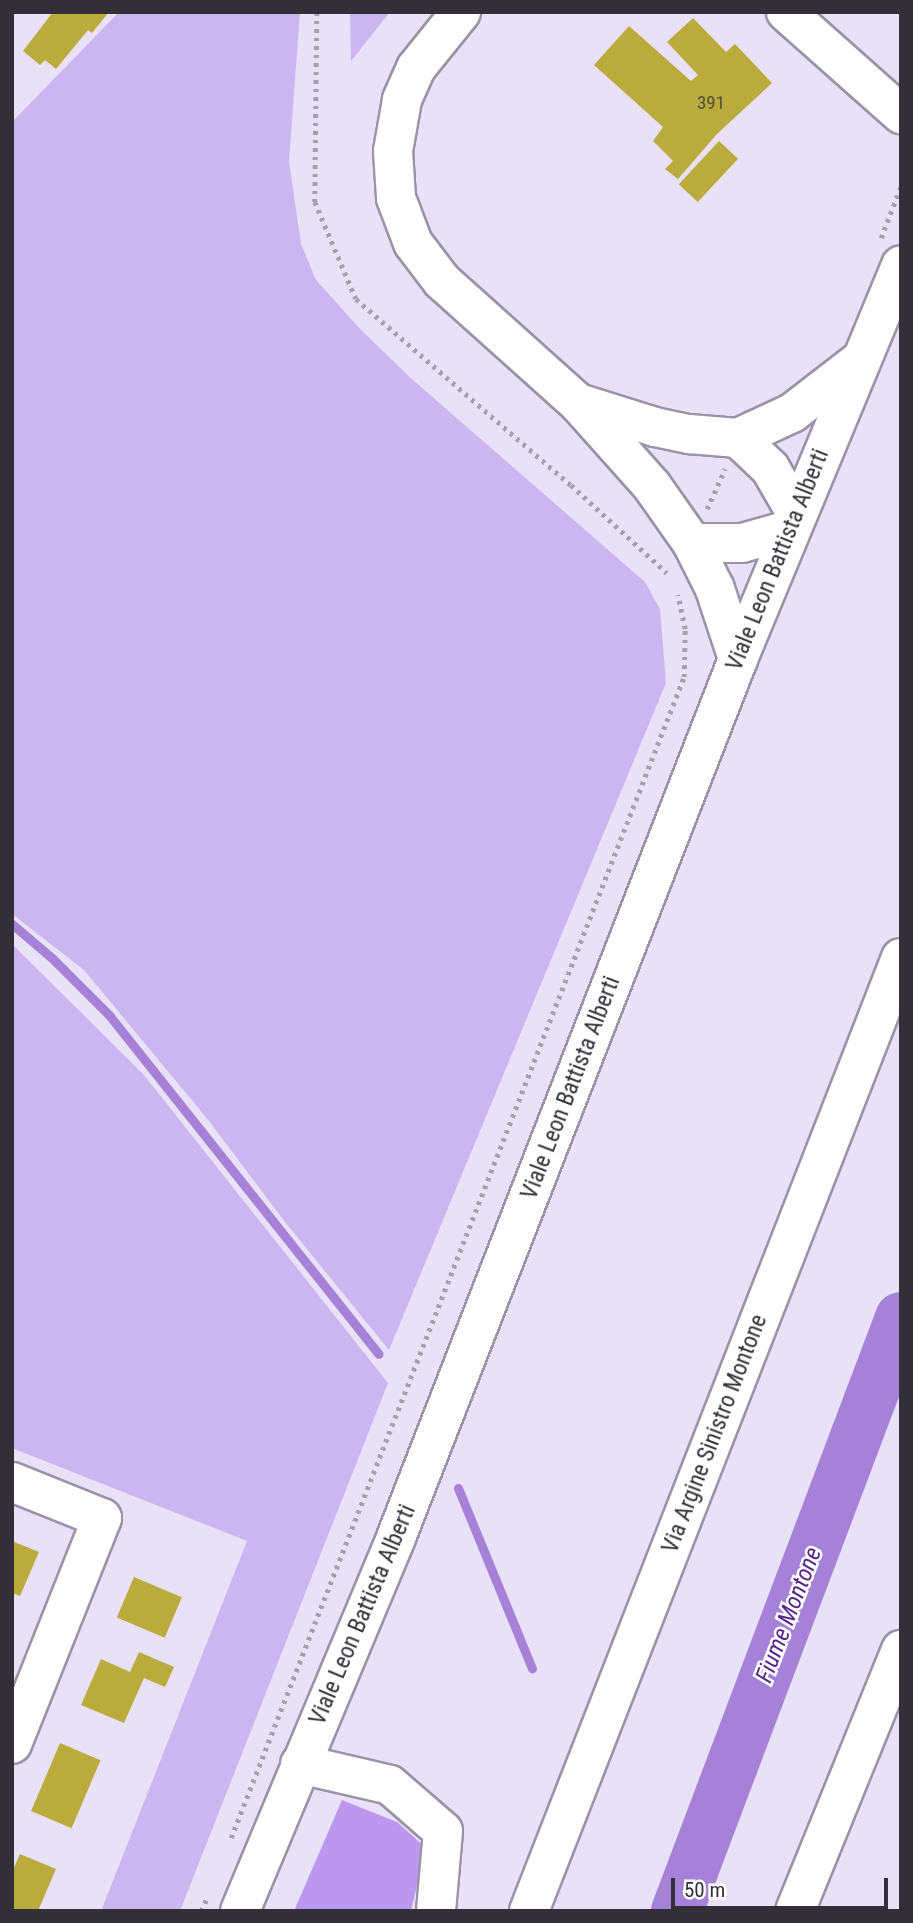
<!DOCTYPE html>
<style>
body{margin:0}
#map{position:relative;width:913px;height:1923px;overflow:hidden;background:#e9e1f8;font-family:"Roboto Condensed",sans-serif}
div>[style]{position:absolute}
.green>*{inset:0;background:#ccb6f1}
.forest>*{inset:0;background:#bb97ef}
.stream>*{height:9px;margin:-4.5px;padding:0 4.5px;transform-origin:4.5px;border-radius:4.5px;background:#a581d8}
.river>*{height:52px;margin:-26px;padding:0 26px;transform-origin:26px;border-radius:26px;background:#a581d8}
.building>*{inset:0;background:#baab3d;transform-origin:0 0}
.path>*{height:4.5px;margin-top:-2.25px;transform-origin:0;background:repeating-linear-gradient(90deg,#a59fb0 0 3.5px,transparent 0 8.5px)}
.roads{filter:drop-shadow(2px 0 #9a93a8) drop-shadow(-2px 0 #9a93a8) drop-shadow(0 2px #9a93a8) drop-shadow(0 -2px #9a93a8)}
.minor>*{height:38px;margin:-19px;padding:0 19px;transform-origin:19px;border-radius:19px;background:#fff}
.major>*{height:38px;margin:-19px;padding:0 19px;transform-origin:19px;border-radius:19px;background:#fff}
span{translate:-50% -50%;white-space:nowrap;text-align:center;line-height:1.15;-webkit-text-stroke:5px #fff;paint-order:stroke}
.number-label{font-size:19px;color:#544e39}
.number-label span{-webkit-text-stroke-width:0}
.street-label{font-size:23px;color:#322f38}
.water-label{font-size:24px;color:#58268b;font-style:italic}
.frame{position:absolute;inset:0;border:14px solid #322f38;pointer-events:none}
.scale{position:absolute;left:671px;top:1878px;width:217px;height:32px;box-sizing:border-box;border:4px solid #322f38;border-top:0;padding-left:9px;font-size:21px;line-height:24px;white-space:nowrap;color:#322f38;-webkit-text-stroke:5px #fff;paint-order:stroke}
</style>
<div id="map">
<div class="green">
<div style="clip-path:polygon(119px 12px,300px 12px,289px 161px,301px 244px,316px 280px,361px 330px,413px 380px,645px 582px,660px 609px,666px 683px,389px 1350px,285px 1222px,209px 1121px,84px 970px,12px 914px,12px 122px)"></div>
<div style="clip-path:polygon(350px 12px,390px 12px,351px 61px)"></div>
<div style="clip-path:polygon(12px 944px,144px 1075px,388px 1383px,180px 1911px,101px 1911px,247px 1541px,12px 1448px)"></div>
</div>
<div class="forest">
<div style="clip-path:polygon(342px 1800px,397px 1822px,426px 1848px,411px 1911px,294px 1911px)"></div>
</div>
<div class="stream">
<div style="left:12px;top:924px;width:52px;rotate:40.4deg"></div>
<div style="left:52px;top:958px;width:81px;rotate:45deg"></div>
<div style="left:109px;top:1015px;width:433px;rotate:51.5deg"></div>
<div style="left:458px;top:1488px;width:195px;rotate:67.7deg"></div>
</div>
<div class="river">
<div style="left:677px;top:1911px;width:634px;rotate:-69.31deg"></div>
</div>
<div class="building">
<div style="clip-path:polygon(53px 12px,109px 12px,92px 33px,88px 30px,56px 69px,45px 60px,40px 65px,23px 51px)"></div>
<div style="clip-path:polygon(693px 18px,726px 52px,735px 44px,772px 83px,717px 134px,678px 179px,665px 169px,673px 161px,653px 141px,663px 127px,594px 65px,629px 26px,691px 81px,698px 75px,667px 42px)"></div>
<div style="left:719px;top:141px;width:26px;height:59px;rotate:43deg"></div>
<div style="clip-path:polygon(12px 1541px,39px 1552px,20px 1596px,12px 1593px)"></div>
<div style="left:134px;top:1577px;width:52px;height:44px;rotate:23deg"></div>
<div style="clip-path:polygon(139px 1652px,174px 1667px,165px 1687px,144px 1678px,124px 1723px,81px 1705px,101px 1659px,130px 1672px)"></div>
<div style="left:60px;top:1743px;width:44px;height:74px;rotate:23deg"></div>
<div style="clip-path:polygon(20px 1854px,56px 1869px,38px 1911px,12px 1911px,12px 1872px)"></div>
</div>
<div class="path">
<div style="left:317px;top:12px;width:190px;rotate:90.6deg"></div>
<div style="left:315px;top:202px;width:105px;rotate:67.1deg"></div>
<div style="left:356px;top:299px;width:284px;rotate:40.9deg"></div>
<div style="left:571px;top:485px;width:130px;rotate:42.5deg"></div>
<div style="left:881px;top:238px;width:56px;rotate:-69deg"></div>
<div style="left:707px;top:509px;width:44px;rotate:-65.8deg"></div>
<div style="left:231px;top:1838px;width:1246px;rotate:-68.69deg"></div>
<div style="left:684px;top:677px;width:48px;rotate:-88.8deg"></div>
<div style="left:685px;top:629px;width:35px;rotate:-102deg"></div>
<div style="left:201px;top:1911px;width:14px;rotate:-65deg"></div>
</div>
<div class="roads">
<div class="minor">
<div style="left:12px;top:1482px;width:97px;rotate:21.8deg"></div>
<div style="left:102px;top:1518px;width:243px;rotate:111.7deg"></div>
<div style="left:300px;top:1764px;width:92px;rotate:13.1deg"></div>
<div style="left:390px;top:1785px;width:70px;rotate:41deg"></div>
<div style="left:443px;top:1831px;width:80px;rotate:95deg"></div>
<div style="left:529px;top:1911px;width:1023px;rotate:-68.68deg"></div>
<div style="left:795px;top:1911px;width:282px;rotate:-67.9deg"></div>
</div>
<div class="major">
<div style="left:461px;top:12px;width:72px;rotate:128.8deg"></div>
<div style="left:416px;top:68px;width:35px;rotate:114deg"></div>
<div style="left:402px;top:100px;width:52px;rotate:100deg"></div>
<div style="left:393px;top:151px;width:47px;rotate:86.3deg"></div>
<div style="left:396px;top:198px;width:48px;rotate:69.3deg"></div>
<div style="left:413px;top:243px;width:48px;rotate:52.7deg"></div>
<div style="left:442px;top:281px;width:184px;rotate:41.9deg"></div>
<div style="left:579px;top:404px;width:110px;rotate:48.3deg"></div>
<div style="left:652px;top:486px;width:70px;rotate:54.9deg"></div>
<div style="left:692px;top:543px;width:51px;rotate:63.4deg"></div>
<div style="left:715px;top:589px;width:74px;rotate:71.8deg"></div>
<div style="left:786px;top:12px;width:154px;rotate:41.6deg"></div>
<div style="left:581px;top:404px;width:77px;rotate:17.3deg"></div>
<div style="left:655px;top:427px;width:35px;rotate:12deg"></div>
<div style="left:689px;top:434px;width:49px;rotate:4.7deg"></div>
<div style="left:738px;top:438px;width:60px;rotate:-24.8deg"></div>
<div style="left:792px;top:413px;width:83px;rotate:-37.7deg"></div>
<div style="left:738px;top:438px;width:44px;rotate:43.2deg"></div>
<div style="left:770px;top:468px;width:52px;rotate:60deg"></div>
<div style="left:692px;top:543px;width:50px"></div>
<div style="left:742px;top:543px;width:49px;rotate:-15.5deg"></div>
<div style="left:240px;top:1911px;width:407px;rotate:-67.3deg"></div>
<div style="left:397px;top:1535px;width:940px;rotate:-68.73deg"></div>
<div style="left:738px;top:659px;width:426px;rotate:-67.5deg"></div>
</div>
</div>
<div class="number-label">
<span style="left:711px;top:103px">391</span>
</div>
<div class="street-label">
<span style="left:778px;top:560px;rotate:-68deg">Viale Leon Battista Alberti</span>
<span style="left:571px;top:1088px;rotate:-69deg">Viale Leon Battista Alberti</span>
<span style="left:715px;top:1434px;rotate:-69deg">Via Argine Sinistro Montone</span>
<span style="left:363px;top:1615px;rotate:-67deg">Viale Leon Battista Alberti</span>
</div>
<div class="water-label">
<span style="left:789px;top:1615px;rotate:-69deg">Fiume Montone</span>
</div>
<div class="frame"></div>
<div class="scale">50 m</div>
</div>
